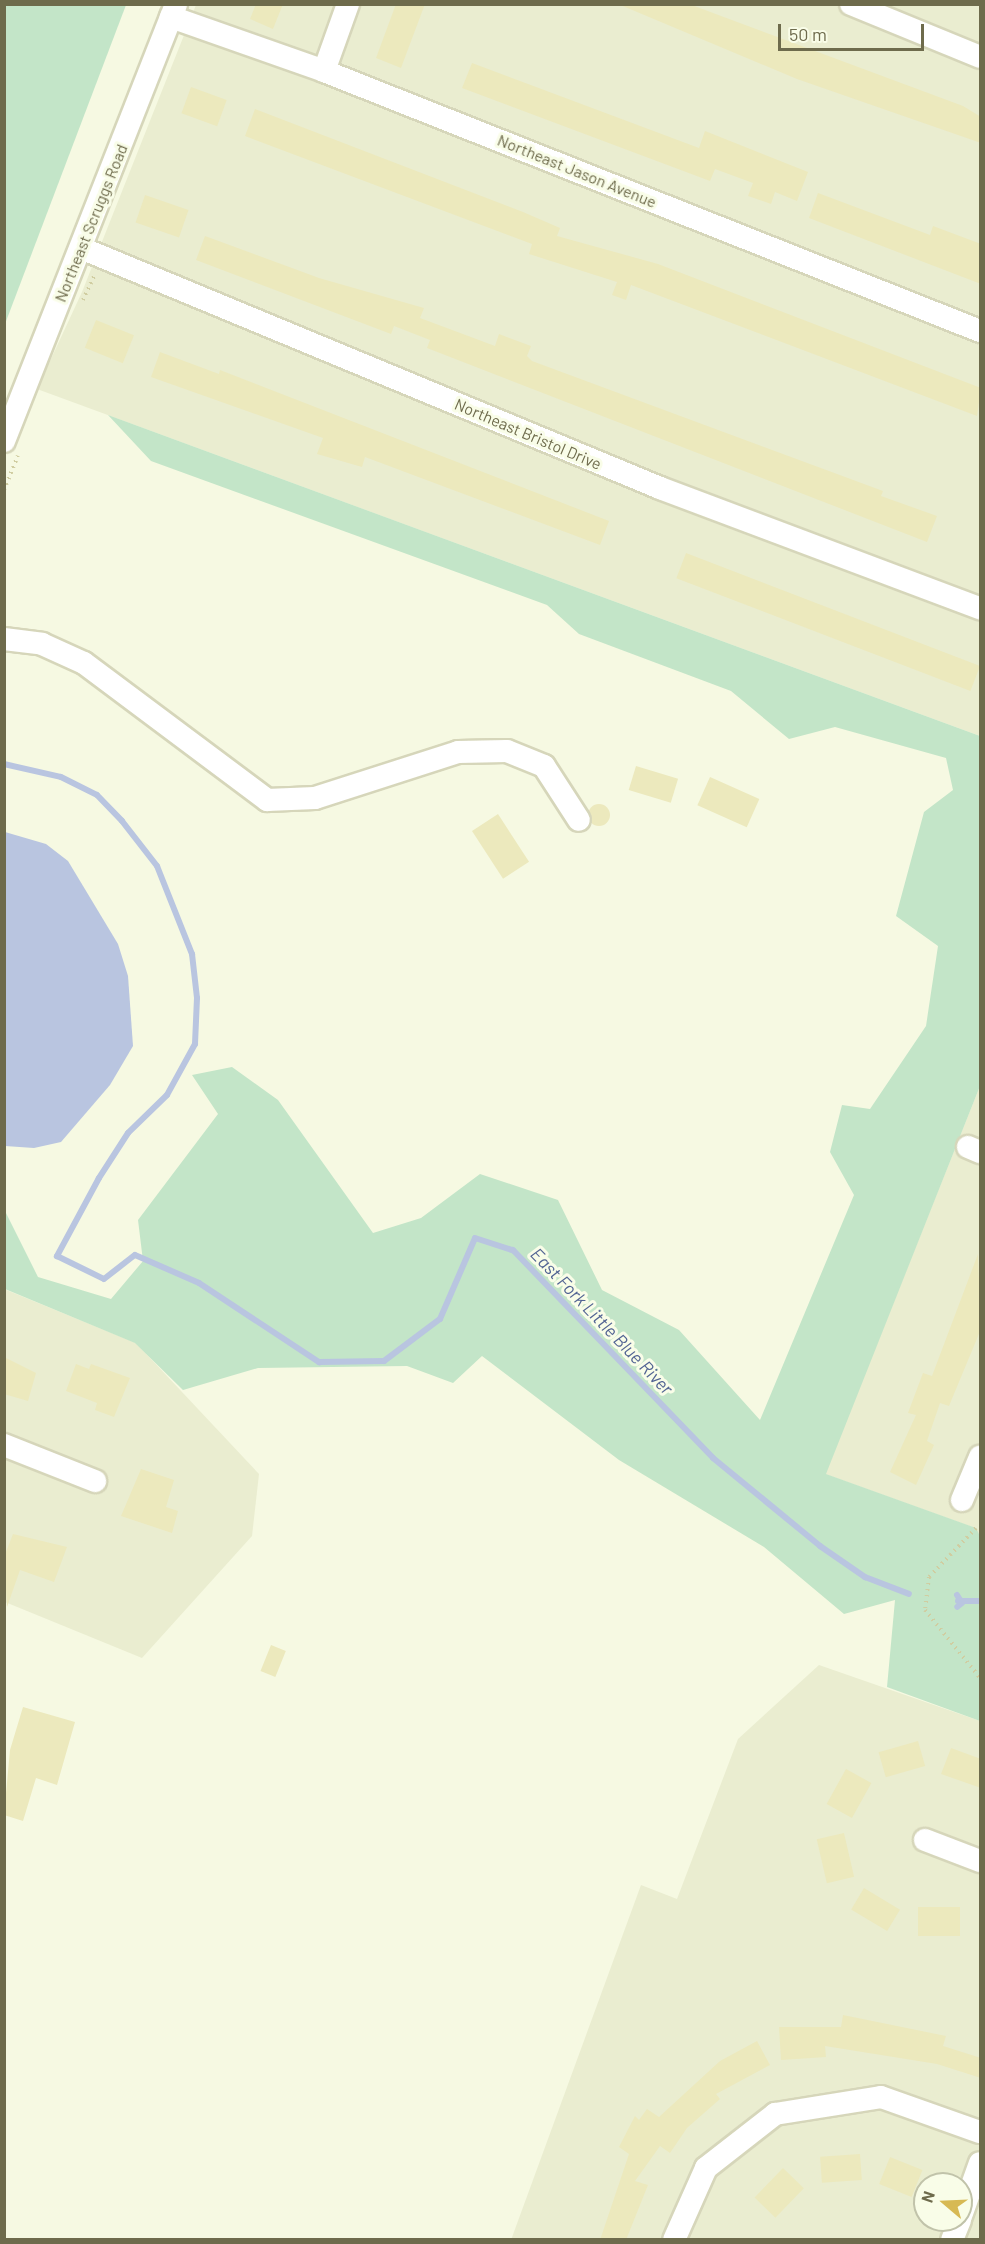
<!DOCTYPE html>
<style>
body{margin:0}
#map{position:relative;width:985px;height:2244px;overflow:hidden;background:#f6f9e2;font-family:Barlow,sans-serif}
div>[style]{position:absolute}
.residential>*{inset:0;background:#eaedd0}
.green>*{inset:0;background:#c3e5c8}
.water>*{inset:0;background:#b9c5e0}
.stream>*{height:6px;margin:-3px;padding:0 3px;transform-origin:3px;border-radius:3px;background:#b9c5e0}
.building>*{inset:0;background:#ece9bd;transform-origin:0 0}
.round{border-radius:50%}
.path>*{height:4px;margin-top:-2px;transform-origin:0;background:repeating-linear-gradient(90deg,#d0cda1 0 1.5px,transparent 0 6px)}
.roads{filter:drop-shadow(2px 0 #d6d6ba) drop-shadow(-2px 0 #d6d6ba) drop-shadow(0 2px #d6d6ba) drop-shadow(0 -2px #d6d6ba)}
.minor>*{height:22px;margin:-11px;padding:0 11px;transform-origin:11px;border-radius:11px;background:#fff}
span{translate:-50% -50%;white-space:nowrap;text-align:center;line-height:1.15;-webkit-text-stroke:6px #f9fde8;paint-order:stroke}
.street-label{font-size:16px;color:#6e6b4c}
.water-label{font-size:18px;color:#526493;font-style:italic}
.frame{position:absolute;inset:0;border:6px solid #6e6b4c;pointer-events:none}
.north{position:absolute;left:913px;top:2172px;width:60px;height:60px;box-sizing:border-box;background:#f9fde8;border:2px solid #c1c3aa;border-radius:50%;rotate:289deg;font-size:16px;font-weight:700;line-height:24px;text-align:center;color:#6e6b4c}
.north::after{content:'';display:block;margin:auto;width:21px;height:27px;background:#d7b954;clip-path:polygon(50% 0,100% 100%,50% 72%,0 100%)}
.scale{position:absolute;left:778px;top:24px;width:146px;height:27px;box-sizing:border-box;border:3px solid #6e6b4c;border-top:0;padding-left:8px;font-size:18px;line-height:21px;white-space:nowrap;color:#6e6b4c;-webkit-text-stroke:4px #f9fde8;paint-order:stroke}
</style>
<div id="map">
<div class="residential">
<div style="clip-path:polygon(196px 5px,980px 5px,980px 736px,37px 389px,82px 292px)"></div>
<div style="clip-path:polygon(980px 1086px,980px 1536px,975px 1528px,825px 1474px)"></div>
<div style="clip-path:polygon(4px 1289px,136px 1343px,259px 1474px,252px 1536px,142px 1658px,5px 1602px)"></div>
<div style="clip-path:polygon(evenodd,819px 1665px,980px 1721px,980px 2239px,511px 2240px,641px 1885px,677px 1899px,738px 1739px,819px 1665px,925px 2184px,961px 2184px,961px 2220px,925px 2220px,925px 2184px)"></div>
</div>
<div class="green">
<div style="clip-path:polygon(5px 4px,126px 5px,5px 324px,4px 5px)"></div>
<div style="clip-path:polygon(108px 415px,980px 736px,980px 1086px,826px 1474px,976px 1528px,980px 1536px,980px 1721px,887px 1687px,895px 1600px,844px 1614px,764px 1547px,619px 1460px,482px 1356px,453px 1383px,407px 1366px,258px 1368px,183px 1390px,135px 1343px,5px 1289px,4px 1209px,38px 1277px,111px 1299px,143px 1261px,138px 1220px,218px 1114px,192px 1075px,232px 1067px,278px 1100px,373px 1233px,421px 1218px,480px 1174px,558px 1200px,602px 1290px,679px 1330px,760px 1420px,854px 1195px,830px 1152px,842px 1105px,870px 1109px,926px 1026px,938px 946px,896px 916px,924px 812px,953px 790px,946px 758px,835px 727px,789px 739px,731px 691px,579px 634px,547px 605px,151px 461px)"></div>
</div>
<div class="water">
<div style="clip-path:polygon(5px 832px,46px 844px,68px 861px,118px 944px,128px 976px,133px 1046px,110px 1085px,61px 1142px,34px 1148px,5px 1146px)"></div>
</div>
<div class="stream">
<div style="left:4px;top:764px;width:58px;rotate:12.8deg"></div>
<div style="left:61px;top:777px;width:40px;rotate:26.6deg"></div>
<div style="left:97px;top:795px;width:36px;rotate:46deg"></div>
<div style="left:122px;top:821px;width:57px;rotate:52.1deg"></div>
<div style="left:157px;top:866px;width:95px;rotate:68.3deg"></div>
<div style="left:192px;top:954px;width:44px;rotate:83.5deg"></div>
<div style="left:197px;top:998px;width:46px;rotate:92.5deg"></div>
<div style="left:195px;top:1044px;width:58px;rotate:118.8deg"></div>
<div style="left:167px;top:1095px;width:54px;rotate:135.7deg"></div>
<div style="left:128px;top:1133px;width:54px;rotate:122.8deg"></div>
<div style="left:99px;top:1178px;width:89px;rotate:118.3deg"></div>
<div style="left:57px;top:1256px;width:52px;rotate:26.1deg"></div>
<div style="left:104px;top:1279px;width:39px;rotate:-38deg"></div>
<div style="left:135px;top:1255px;width:70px;rotate:23.6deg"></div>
<div style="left:199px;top:1283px;width:144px;rotate:33.4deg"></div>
<div style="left:319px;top:1362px;width:65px;rotate:-0.9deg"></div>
<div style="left:384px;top:1361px;width:70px;rotate:-36.9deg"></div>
<div style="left:440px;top:1319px;width:88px;rotate:-66.6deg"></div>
<div style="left:475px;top:1238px;width:40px;rotate:18deg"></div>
<div style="left:513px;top:1250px;width:289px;rotate:46.1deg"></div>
<div style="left:713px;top:1458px;width:139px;rotate:39.4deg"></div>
<div style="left:820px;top:1546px;width:55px;rotate:34.6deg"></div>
<div style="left:865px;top:1577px;width:47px;rotate:21.1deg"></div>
<div style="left:957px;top:1595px;width:9px;rotate:58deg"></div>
<div style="left:962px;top:1603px;width:6px;rotate:141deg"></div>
<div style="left:958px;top:1601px;width:22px"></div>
</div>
<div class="building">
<div style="clip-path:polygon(256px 4px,283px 4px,273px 29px,250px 19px)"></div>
<div style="clip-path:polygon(396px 4px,425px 4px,401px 68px,376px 58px)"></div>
<div style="clip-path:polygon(618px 4px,689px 4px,963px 106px,981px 117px,981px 143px,797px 79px)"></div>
<div style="clip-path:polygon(472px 63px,699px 148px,705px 131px,808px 172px,797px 201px,775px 192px,771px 204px,748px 196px,753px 183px,715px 169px,710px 181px,462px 88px)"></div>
<div style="left:191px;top:87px;width:38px;height:28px;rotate:20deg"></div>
<div style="clip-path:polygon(255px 109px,523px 212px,560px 228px,557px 236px,658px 264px,981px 388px,977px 416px,631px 285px,626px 300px,612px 295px,617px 282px,529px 254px,532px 244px,245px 136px)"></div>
<div style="clip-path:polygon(818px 193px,930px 235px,933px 226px,981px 244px,981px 284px,809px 218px)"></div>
<div style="left:145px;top:195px;width:46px;height:29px;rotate:19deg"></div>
<div style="clip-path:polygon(205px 236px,319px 278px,424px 308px,420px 318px,495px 346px,499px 334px,531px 346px,527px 356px,532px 361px,883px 491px,881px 496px,937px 516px,927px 542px,427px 348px,430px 340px,394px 326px,391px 334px,196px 260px)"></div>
<div style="left:96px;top:320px;width:41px;height:30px;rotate:22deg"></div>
<div style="clip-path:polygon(160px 352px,219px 374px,220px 370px,609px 521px,600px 545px,365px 457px,362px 467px,317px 454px,323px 438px,151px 377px)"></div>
<div style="left:686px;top:553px;width:315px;height:27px;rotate:21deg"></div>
<div style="left:636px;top:766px;width:44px;height:25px;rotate:17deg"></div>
<div style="left:710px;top:777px;width:54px;height:31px;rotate:24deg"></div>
<div class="round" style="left:588px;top:804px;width:22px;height:22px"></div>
<div style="left:498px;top:814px;width:57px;height:31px;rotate:57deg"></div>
<div style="clip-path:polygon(978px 1254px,981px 1329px,949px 1406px,940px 1403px,927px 1441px,934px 1445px,916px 1485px,890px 1472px,916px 1415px,908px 1413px,923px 1373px,932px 1376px)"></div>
<div style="clip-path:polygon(4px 1357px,36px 1373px,28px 1401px,4px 1394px)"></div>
<div style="clip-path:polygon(76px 1364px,89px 1369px,91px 1364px,130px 1378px,114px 1417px,95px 1410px,97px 1403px,66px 1391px)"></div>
<div style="clip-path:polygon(141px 1469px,174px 1480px,166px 1507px,178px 1511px,172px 1533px,121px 1516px)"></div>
<div style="clip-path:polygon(13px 1534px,67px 1547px,54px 1582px,20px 1570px,7px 1607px,4px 1557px)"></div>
<div style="left:271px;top:1645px;width:16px;height:28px;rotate:22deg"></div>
<div style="clip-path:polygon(23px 1707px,75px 1722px,57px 1785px,36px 1778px,23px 1821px,4px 1815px,10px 1750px)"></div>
<div style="left:918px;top:1741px;width:26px;height:41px;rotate:74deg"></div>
<div style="clip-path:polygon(951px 1748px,981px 1759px,981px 1788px,941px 1774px)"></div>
<div style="left:846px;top:1769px;width:29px;height:40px;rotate:29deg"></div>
<div style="left:844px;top:1833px;width:45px;height:28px;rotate:77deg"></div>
<div style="left:864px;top:1888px;width:42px;height:25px;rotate:31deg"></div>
<div style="left:918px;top:1907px;width:42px;height:29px"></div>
<div style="clip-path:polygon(843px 2015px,946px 2036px,943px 2046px,981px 2058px,981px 2078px,937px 2064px,825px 2046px,826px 2057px,781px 2060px,779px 2027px,841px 2027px)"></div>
<div style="clip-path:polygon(757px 2041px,770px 2065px,716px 2094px,720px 2099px,687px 2128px,670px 2153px,660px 2146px,635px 2181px,648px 2185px,626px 2240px,600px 2240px,629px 2154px,619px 2147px,635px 2116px,639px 2120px,647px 2109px,659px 2117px,720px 2061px)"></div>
<div style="left:860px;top:2154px;width:26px;height:40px;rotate:86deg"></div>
<div style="left:890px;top:2157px;width:35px;height:29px;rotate:22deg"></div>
<div style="left:783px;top:2168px;width:29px;height:41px;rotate:44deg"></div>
</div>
<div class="path">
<div style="left:83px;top:300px;width:29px;rotate:-65deg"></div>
<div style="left:4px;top:490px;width:37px;rotate:-68deg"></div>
<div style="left:976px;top:1528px;width:68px;rotate:133.8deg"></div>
<div style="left:929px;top:1577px;width:33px;rotate:97deg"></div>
<div style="left:925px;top:1610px;width:87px;rotate:51deg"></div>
</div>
<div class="roads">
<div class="minor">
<div style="left:851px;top:4px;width:139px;rotate:22.3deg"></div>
<div style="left:171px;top:17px;width:162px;rotate:19.4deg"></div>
<div style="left:324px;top:71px;width:706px;rotate:21.62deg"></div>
<div style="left:324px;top:71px;width:71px;rotate:-70.3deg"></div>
<div style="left:81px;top:248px;width:627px;rotate:22.51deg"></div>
<div style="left:660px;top:488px;width:342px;rotate:20.6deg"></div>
<div style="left:4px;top:441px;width:469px;rotate:-68.5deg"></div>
<div style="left:4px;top:639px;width:38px;rotate:7deg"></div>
<div style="left:42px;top:644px;width:46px;rotate:24.3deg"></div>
<div style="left:84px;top:663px;width:229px;rotate:36.8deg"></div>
<div style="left:267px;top:800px;width:48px;rotate:-2.4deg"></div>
<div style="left:315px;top:798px;width:150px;rotate:-17.8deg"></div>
<div style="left:458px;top:752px;width:49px;rotate:-1.2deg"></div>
<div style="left:507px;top:751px;width:40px;rotate:22deg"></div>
<div style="left:544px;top:766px;width:64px;rotate:57.1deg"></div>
<div style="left:968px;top:1147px;width:13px;rotate:23deg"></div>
<div style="left:4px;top:1445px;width:98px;rotate:21.6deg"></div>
<div style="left:962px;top:1500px;width:47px;rotate:-67.3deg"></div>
<div style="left:925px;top:1840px;width:59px;rotate:20.9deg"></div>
<div style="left:961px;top:2216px;width:56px;rotate:-70.3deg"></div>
<div style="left:674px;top:2240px;width:79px;rotate:-66deg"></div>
<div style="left:706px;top:2168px;width:88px;rotate:-38deg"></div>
<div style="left:775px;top:2114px;width:107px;rotate:-9.1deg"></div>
<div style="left:881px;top:2097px;width:105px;rotate:19.5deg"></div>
<div style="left:952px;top:2240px;width:22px;rotate:-68deg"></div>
</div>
</div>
<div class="street-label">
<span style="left:577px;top:171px;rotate:22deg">Northeast Jason Avenue</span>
<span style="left:91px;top:223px;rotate:-68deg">Northeast Scruggs Road</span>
<span style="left:528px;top:434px;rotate:23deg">Northeast Bristol Drive</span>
</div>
<div class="water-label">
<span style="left:602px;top:1321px;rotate:46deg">East Fork Little Blue River</span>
</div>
<div class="frame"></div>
<div class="north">N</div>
<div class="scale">50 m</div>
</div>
